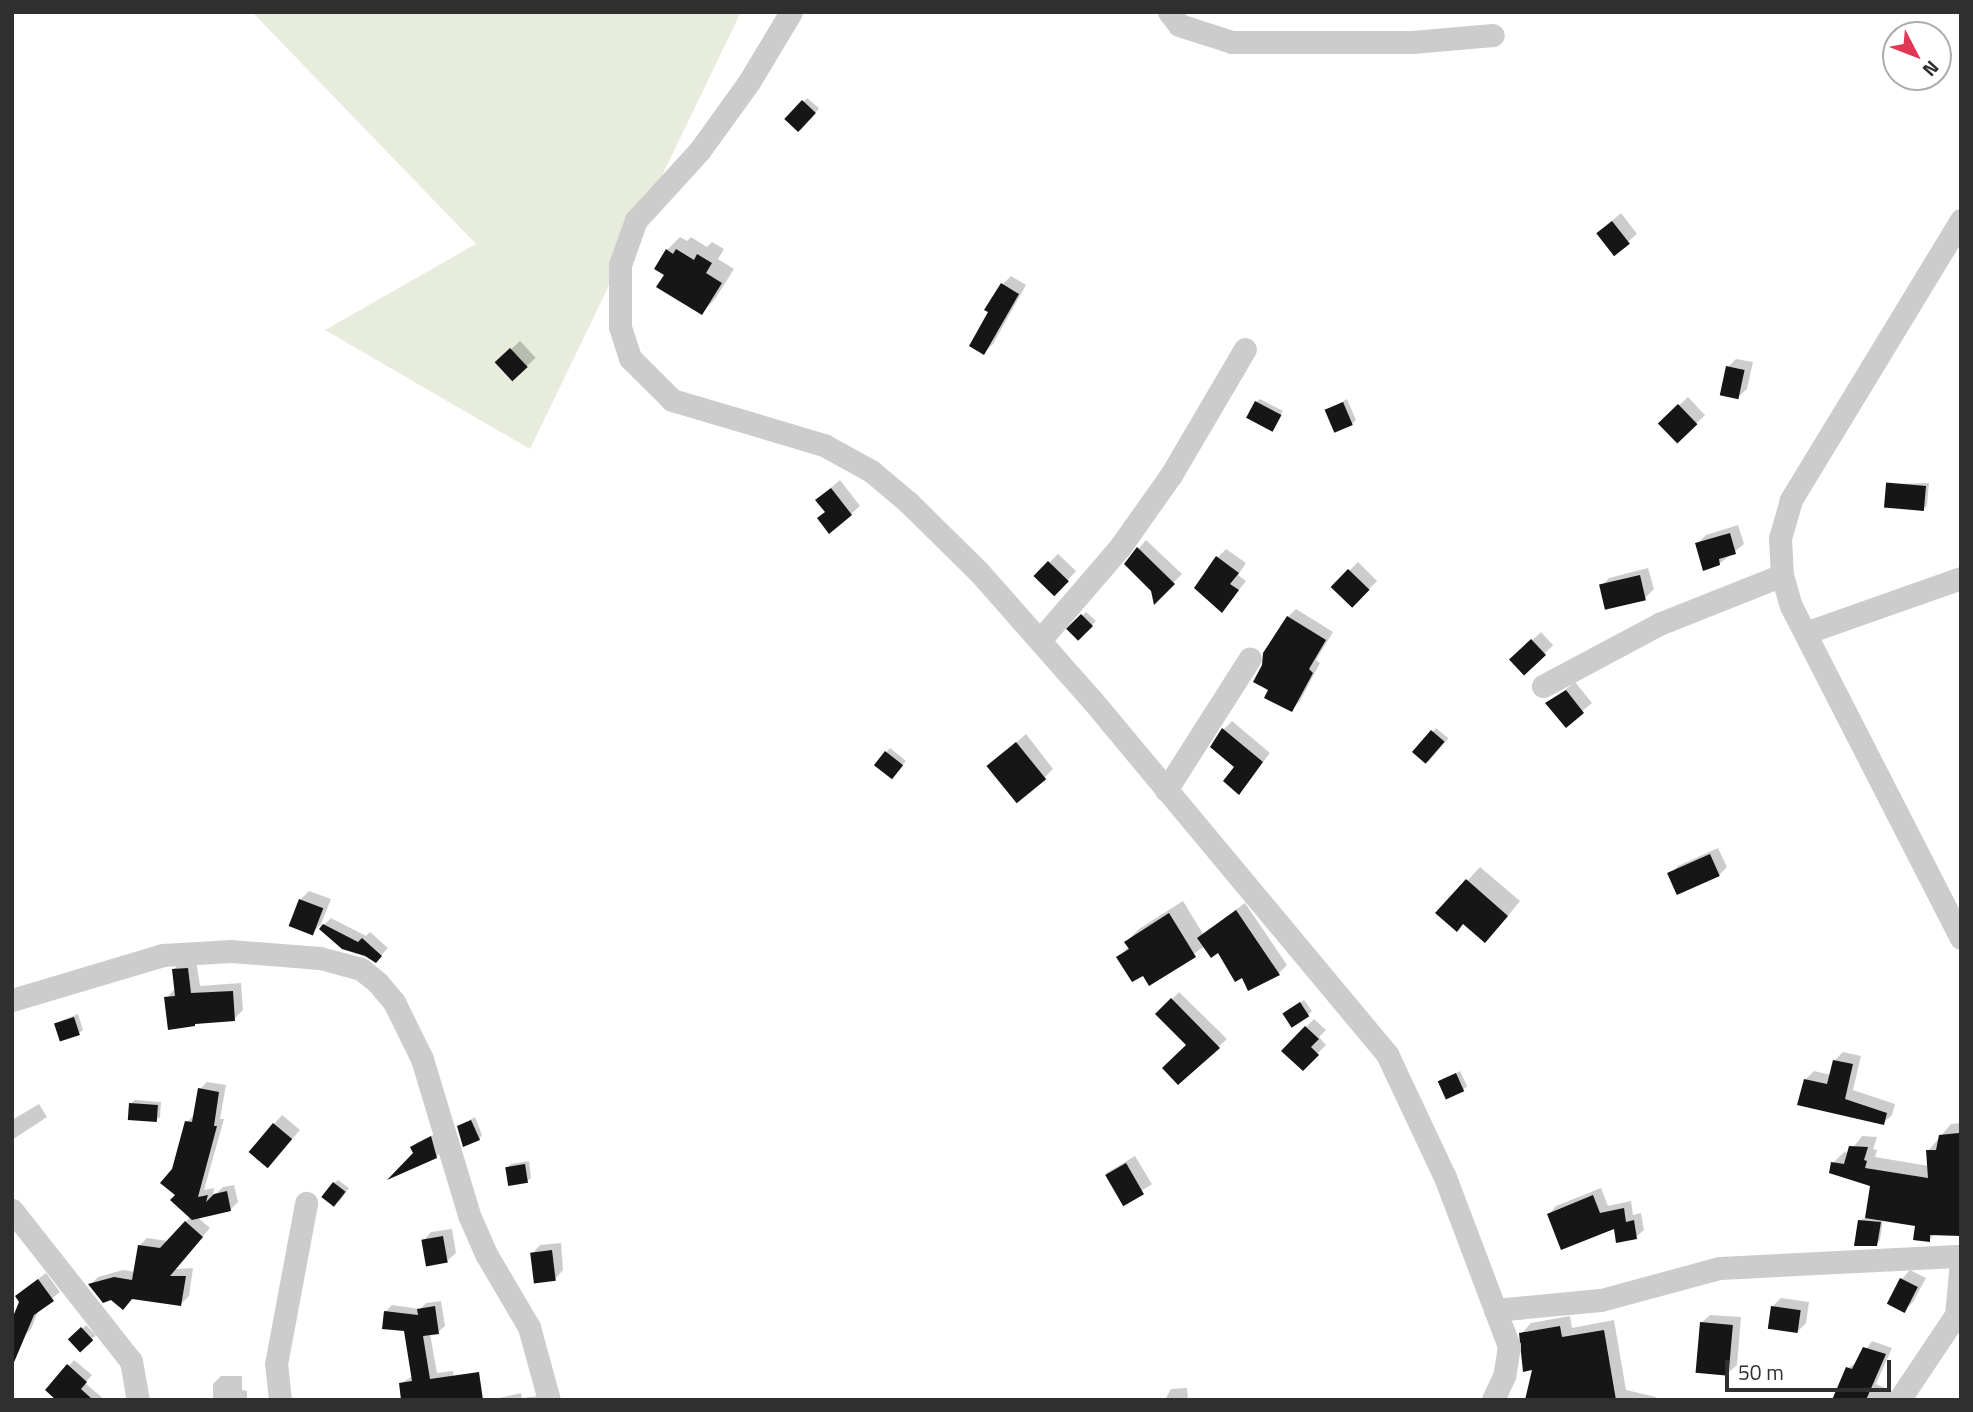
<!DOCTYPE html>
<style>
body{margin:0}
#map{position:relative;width:1973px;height:1412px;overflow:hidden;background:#fff;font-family:"Titillium Web",sans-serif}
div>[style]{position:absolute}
.green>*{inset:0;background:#e7ecdd}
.shadow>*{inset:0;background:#0003;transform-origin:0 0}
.building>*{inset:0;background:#161616;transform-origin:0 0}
.minor>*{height:23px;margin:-11.5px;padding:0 11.5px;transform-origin:11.5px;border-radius:11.5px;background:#ccc}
span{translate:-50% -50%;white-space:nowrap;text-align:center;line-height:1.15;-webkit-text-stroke:7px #fff;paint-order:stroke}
.frame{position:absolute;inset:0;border:14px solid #2f2f2f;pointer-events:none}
.north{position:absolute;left:1882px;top:21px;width:70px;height:70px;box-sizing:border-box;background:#fff;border:2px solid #acacac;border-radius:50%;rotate:132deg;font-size:19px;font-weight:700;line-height:28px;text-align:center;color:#2f2f2f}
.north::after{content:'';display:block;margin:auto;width:24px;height:32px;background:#e13654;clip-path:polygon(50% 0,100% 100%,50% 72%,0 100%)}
.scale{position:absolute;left:1725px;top:1360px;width:166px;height:32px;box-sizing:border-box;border:4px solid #2f2f2f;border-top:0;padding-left:9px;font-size:21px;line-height:24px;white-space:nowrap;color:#2f2f2f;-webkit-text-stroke:5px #fff;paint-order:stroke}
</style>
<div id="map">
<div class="green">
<div style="clip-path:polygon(252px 12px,741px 12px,530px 449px,325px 330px,476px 244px)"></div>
</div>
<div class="shadow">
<div style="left:807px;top:98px;width:16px;height:29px;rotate:40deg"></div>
<div style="clip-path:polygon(1621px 213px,1637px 234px,1615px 253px,1607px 225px)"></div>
<div style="clip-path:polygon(680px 237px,687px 241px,691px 237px,707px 247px,712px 242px,724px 249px,718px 259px,734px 269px,715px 299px,702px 313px,666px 274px,667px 250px)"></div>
<div style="clip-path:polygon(1011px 276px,1026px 285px,993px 344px,984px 353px,991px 311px,1003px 284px)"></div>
<div style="left:520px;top:341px;width:23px;height:32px;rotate:47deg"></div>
<div style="clip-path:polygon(1736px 359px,1753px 362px,1747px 389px,1738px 397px,1728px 367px)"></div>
<div style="left:1688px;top:397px;width:25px;height:38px;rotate:47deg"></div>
<div style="clip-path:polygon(1260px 399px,1283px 411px,1272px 429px,1256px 402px)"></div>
<div style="clip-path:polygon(1347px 399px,1356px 420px,1352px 424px,1327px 411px)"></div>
<div style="clip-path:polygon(840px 480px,860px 506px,851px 514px,826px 511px,826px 492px)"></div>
<div style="clip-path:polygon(1929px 483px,1927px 505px,1924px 509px,1888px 488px,1892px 484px)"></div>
<div style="clip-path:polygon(1738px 525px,1744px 544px,1719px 564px,1697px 544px,1706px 535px)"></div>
<div style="clip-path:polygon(1146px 540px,1182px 574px,1155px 601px,1152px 590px,1126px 564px)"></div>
<div style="clip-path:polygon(1226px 549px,1246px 563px,1238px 575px,1246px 581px,1222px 611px,1217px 558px)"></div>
<div style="clip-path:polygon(1058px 554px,1076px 571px,1055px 594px,1050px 562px)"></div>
<div style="left:1358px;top:562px;width:27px;height:35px;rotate:45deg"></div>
<div style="clip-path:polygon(1648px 568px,1654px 589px,1645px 598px,1601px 587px,1609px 578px)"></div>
<div style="clip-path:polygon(1296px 609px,1333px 632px,1316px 660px,1320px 663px,1300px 701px,1291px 710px,1288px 617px)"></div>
<div style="clip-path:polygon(1086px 612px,1096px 621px,1078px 639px,1070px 630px)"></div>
<div style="left:1541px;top:632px;width:18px;height:40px;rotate:47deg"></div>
<div style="left:1575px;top:682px;width:27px;height:35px;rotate:51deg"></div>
<div style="clip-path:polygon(1232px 721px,1270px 753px,1239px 793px,1237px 767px,1223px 730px)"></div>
<div style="left:1436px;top:728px;width:16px;height:31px;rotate:40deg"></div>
<div style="clip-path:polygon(1026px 734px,1053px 769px,1045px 777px,989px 766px)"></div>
<div style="clip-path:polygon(890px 748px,906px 761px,895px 773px,876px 764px)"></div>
<div style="clip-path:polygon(1718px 848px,1727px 867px,1719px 875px,1670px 874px,1678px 866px)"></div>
<div style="clip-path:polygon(1480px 867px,1520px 901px,1498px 928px,1438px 913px)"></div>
<div style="clip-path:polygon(309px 891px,331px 899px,321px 924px,312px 933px,300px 900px)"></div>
<div style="clip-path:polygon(1183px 901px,1203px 934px,1245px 903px,1287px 965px,1279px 973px,1243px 975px,1218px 951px,1205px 946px,1150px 984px,1143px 973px,1118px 957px,1129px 947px,1126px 942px,1139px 929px)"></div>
<div style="clip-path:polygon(331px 918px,366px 936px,370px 932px,388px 948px,376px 961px,324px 925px)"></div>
<div style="clip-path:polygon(196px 960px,200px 986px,241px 983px,243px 1010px,234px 1019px,195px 1024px,166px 998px,175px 989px,174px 969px,182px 961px)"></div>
<div style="clip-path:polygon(1179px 992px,1227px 1039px,1179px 1083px,1188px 1044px,1158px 1014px)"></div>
<div style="clip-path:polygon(1304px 1000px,1312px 1011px,1308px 1015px,1288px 1010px)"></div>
<div style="clip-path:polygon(78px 1014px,83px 1030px,79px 1033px,56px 1023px)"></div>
<div style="clip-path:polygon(1314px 1019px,1326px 1030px,1319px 1037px,1326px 1045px,1302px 1069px,1283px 1051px)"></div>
<div style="clip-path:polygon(1843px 1052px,1861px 1056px,1853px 1090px,1895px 1104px,1892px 1115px,1883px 1123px,1805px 1080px,1814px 1071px,1831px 1075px,1835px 1060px)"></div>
<div style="clip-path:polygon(1460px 1071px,1467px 1086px,1463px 1090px,1440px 1082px)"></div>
<div style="clip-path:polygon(207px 1082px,226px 1085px,220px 1119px,224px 1119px,204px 1190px,214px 1188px,213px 1197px,223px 1187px,234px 1185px,238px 1202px,230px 1210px,197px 1217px,210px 1228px,175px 1269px,193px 1268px,189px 1296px,181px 1304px,91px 1284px,98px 1277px,123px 1270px,135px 1272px,139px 1246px,147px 1238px,168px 1241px,191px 1216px,177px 1194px,174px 1169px,187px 1122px,194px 1115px,200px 1089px)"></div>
<div style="clip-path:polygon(135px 1100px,161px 1102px,160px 1117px,156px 1120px,131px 1104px)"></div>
<div style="clip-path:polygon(39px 1104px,47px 1117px,12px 1140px,12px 1120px)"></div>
<div style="clip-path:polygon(282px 1115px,300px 1130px,276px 1157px,274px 1124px)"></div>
<div style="clip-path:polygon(475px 1117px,482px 1135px,479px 1139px,459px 1126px)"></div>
<div style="clip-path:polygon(1961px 1123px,1961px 1235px,1936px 1233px,1929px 1240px,1917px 1225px,1883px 1219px,1880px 1240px,1876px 1244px,1860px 1221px,1867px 1217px,1872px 1184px,1833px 1163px,1844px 1152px,1849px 1153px,1862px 1136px,1877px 1137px,1873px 1149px,1877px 1150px,1875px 1157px,1929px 1166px,1928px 1151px,1951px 1124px)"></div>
<div style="clip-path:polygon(435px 1134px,440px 1153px,436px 1157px,415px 1153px,412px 1147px,416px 1143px)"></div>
<div style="left:1135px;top:1156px;width:33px;height:34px;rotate:59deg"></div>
<div style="clip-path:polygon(529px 1161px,531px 1178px,527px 1181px,507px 1168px,511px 1164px)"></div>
<div style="clip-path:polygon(338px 1180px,349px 1188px,339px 1202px,334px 1183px)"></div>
<div style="clip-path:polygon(1601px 1188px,1608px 1206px,1631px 1201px,1633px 1215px,1641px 1213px,1644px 1230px,1636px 1237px,1615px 1227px,1549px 1214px,1556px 1206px)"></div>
<div style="clip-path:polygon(452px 1229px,456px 1253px,447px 1261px,423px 1241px,431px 1232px)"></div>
<div style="clip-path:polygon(561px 1243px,563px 1270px,555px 1279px,532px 1254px,540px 1245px)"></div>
<div style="clip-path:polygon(1910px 1270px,1926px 1278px,1913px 1302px,1904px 1311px,1902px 1279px)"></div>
<div style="clip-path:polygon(46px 1273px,60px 1292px,39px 1309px,31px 1329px,24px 1336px,21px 1302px,17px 1296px)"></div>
<div style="clip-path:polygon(1781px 1298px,1809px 1302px,1806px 1323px,1797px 1332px,1773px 1306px)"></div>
<div style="clip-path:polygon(441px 1301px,445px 1326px,438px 1332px,430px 1334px,437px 1373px,453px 1371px,455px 1390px,401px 1383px,413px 1376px,405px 1330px,385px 1312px,392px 1305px,420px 1309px,426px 1303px)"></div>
<div style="clip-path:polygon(1710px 1315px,1741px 1317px,1737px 1365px,1728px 1373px,1701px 1323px)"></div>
<div style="clip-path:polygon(1570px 1316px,1572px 1328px,1614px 1320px,1626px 1390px,1656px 1397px,1656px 1400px,1526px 1400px,1534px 1368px,1521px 1334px,1531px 1323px)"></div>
<div style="left:86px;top:1325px;width:14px;height:21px;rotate:45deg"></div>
<div style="clip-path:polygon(1872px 1341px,1892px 1348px,1876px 1384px,1892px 1391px,1893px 1400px,1838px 1400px,1848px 1368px,1857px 1362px)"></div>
<div style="clip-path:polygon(74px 1360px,92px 1375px,85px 1383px,105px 1400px,59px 1400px,48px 1390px)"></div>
<div style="clip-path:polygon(221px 1376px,242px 1376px,242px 1390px,247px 1391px,247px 1400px,213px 1400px,213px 1384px)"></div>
<div style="clip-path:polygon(1187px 1388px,1188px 1400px,1165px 1400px,1171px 1389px)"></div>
<div style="clip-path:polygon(521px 1393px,522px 1398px,539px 1396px,540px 1400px,490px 1400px)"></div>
</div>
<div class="building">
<div style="left:802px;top:100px;width:19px;height:26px;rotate:43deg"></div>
<div style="left:1612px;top:221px;width:29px;height:20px;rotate:52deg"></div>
<div style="clip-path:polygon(666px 249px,673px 254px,676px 249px,694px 260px,697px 254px,712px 263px,706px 273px,722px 283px,702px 315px,656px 287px,664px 275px,654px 269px)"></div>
<div style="clip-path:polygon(1001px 283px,1019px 294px,984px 355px,969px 346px,988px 312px,984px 310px)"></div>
<div style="left:510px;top:348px;width:26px;height:21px;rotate:47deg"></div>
<div style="left:1726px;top:366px;width:19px;height:30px;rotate:12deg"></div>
<div style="left:1255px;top:401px;width:30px;height:19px;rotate:28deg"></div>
<div style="left:1343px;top:402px;width:25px;height:20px;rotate:67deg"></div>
<div style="left:1678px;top:404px;width:28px;height:28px;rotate:46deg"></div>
<div style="left:1926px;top:486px;width:25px;height:40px;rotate:95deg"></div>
<div style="clip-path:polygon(831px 488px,852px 515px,829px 534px,817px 518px,825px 512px,815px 500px)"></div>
<div style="clip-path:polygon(1730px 533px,1736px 554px,1719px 559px,1720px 565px,1703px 571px,1695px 543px)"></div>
<div style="clip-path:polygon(1137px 547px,1175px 584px,1154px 605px,1151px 591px,1124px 564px)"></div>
<div style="clip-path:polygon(1216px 556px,1239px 573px,1230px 584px,1239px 590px,1222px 613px,1194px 588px)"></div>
<div style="left:1048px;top:561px;width:29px;height:21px;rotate:44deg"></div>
<div style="left:1348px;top:569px;width:30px;height:25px;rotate:44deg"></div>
<div style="left:1640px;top:575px;width:26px;height:42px;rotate:77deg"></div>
<div style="left:1081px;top:614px;width:17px;height:21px;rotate:45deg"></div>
<div style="clip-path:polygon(1287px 616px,1326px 640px,1309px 669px,1313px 673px,1292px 712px,1264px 698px,1268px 690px,1253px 682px,1262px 665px,1263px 653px)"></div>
<div style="left:1531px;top:639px;width:22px;height:30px;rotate:47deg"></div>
<div style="clip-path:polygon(1566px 690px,1584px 713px,1566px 728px,1545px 703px)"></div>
<div style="clip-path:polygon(1222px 728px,1263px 762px,1239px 795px,1223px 781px,1234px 767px,1210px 747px)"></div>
<div style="left:1431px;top:730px;width:18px;height:29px;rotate:41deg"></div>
<div style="left:1016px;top:742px;width:48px;height:38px;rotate:51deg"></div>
<div style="left:885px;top:751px;width:23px;height:18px;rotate:38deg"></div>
<div style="left:1710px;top:854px;width:24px;height:47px;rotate:66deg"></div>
<div style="clip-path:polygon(1466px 879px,1508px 916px,1485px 943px,1463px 924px,1457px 932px,1435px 913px)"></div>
<div style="left:299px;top:899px;width:26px;height:29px;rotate:21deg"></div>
<div style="clip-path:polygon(1236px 910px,1280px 975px,1248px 991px,1242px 978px,1235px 982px,1218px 953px,1211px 958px,1197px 938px)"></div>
<div style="clip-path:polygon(1169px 913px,1196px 957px,1149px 986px,1143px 976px,1132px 982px,1116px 957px,1129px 949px,1124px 942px)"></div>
<div style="clip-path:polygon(323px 924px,358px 942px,362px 938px,382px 956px,376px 963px,365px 956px,342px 949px,319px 929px)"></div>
<div style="clip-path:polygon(188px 968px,191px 993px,233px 991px,235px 1021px,195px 1024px,195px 1026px,168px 1030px,164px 997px,175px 996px,172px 969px)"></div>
<div style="clip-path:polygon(1171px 998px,1220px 1048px,1178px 1085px,1162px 1068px,1186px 1045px,1155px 1014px)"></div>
<div style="left:1300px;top:1002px;width:17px;height:21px;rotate:57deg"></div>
<div style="left:74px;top:1017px;width:19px;height:21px;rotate:72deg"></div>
<div style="clip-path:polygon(1305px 1026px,1319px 1039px,1311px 1047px,1319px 1055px,1303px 1071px,1281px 1051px)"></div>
<div style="clip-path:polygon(1833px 1060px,1853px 1064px,1845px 1099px,1887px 1113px,1884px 1125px,1797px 1105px,1804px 1079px,1827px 1084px)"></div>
<div style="left:1456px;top:1073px;width:20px;height:20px;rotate:66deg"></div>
<div style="clip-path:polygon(198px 1088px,219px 1092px,214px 1126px,217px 1126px,198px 1197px,208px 1195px,206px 1202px,214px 1194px,227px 1191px,231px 1211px,192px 1220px,170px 1200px,175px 1195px,160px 1183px,172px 1169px,185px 1121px,192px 1122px)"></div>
<div style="left:129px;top:1103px;width:29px;height:17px;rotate:4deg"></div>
<div style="clip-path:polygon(471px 1120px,480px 1140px,463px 1147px,457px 1126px)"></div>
<div style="left:273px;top:1123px;width:25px;height:38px;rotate:40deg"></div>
<div style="clip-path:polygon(1959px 1133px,1961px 1236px,1930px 1235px,1930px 1242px,1913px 1240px,1915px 1226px,1865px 1218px,1870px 1186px,1829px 1173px,1831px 1162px,1844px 1164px,1849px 1146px,1868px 1147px,1864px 1160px,1867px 1161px,1865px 1168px,1928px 1178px,1926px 1150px,1936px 1150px,1939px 1135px)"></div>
<div style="clip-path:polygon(431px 1136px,437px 1158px,387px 1180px,413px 1153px,410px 1147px)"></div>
<div style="left:1126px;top:1163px;width:36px;height:24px;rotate:60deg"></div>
<div style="left:525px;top:1164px;width:19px;height:20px;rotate:81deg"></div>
<div style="left:333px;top:1182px;width:16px;height:19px;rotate:38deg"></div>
<div style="clip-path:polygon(1593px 1195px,1600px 1213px,1624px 1208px,1626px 1222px,1634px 1220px,1637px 1239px,1616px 1243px,1614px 1229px,1561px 1250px,1547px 1214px)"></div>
<div style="clip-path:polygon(1858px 1220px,1881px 1222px,1877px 1246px,1854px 1246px)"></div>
<div style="clip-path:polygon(185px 1221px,203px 1237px,170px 1276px,186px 1276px,181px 1306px,132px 1299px,123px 1310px,111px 1300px,103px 1303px,88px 1284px,114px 1277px,132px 1280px,138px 1245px,160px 1248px)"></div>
<div style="left:443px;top:1236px;width:27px;height:22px;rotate:80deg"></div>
<div style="left:552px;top:1250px;width:31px;height:22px;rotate:83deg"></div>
<div style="left:1900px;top:1278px;width:20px;height:29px;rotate:27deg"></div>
<div style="clip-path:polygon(38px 1279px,54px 1301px,34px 1315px,12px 1367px,12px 1319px,19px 1302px,15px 1296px)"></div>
<div style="clip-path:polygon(435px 1306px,439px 1334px,423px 1336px,430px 1379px,479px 1372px,483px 1400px,401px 1400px,399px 1383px,412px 1381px,404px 1331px,382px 1329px,384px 1311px,418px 1315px,417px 1309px)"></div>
<div style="left:1771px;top:1306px;width:30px;height:23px;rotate:8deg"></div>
<div style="left:1700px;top:1322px;width:33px;height:51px;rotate:5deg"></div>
<div style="clip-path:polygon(1560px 1326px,1562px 1337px,1604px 1330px,1616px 1400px,1525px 1400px,1532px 1370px,1523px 1372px,1519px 1333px)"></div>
<div style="left:81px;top:1327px;width:18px;height:18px;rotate:47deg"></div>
<div style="clip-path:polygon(1863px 1347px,1886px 1354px,1866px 1400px,1832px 1400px,1846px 1367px,1852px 1369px)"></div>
<div style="clip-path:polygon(67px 1364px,87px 1382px,81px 1389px,93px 1400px,56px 1400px,45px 1390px)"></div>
</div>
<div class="minor">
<div style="left:791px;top:12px;width:82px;rotate:121deg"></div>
<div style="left:749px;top:82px;width:84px;rotate:125.8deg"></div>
<div style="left:700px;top:150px;width:95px;rotate:132.4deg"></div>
<div style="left:636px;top:220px;width:48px;rotate:109.6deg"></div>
<div style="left:620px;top:265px;width:62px;rotate:90deg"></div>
<div style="left:620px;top:327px;width:33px;rotate:72deg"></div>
<div style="left:630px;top:358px;width:59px;rotate:45deg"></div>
<div style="left:672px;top:400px;width:159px;rotate:16.5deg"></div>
<div style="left:824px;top:445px;width:54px;rotate:29deg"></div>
<div style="left:871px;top:471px;width:48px;rotate:40deg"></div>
<div style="left:908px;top:502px;width:100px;rotate:44.6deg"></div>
<div style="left:979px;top:572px;width:171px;rotate:48.6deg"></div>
<div style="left:1092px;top:700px;width:461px;rotate:50.2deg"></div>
<div style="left:1387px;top:1054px;width:136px;rotate:64.8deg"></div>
<div style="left:1445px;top:1177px;width:181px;rotate:69.3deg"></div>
<div style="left:1509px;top:1346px;width:30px;rotate:99deg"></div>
<div style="left:1504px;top:1376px;width:26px;rotate:115deg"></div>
<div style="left:1169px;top:12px;width:16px;rotate:52deg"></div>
<div style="left:1179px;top:25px;width:56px;rotate:17.8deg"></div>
<div style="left:1232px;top:42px;width:180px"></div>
<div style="left:1412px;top:42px;width:81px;rotate:-4.9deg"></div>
<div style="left:1961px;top:220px;width:328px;rotate:121.3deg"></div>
<div style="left:1791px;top:500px;width:40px;rotate:106deg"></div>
<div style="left:1780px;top:538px;width:37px;rotate:87deg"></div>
<div style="left:1782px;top:575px;width:32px;rotate:74deg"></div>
<div style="left:1791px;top:606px;width:373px;rotate:62.9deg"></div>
<div style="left:1805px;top:633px;width:165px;rotate:-19.4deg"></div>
<div style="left:1040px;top:640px;width:123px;rotate:-49.3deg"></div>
<div style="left:1120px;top:547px;width:88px;rotate:-54.7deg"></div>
<div style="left:1171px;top:475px;width:146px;rotate:-59.6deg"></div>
<div style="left:1543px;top:686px;width:132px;rotate:-28.1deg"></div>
<div style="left:1659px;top:624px;width:132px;rotate:-21.7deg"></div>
<div style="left:1166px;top:790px;width:156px;rotate:-57.5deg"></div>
<div style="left:12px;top:1000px;width:158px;rotate:-16.6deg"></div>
<div style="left:163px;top:955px;width:68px;rotate:-3.4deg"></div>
<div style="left:231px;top:951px;width:89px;rotate:4.5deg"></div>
<div style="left:320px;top:958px;width:42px;rotate:15deg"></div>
<div style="left:361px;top:969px;width:22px;rotate:39deg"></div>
<div style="left:378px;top:983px;width:25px;rotate:50deg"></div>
<div style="left:394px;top:1002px;width:64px;rotate:63.8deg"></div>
<div style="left:422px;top:1059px;width:163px;rotate:73.2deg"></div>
<div style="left:469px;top:1215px;width:43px;rotate:66.4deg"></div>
<div style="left:486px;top:1254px;width:85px;rotate:59.5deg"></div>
<div style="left:529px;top:1327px;width:76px;rotate:74.7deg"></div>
<div style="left:12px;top:1210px;width:192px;rotate:51.8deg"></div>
<div style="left:131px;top:1361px;width:40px;rotate:80deg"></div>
<div style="left:1495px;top:1310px;width:106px;rotate:-5.4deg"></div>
<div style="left:1601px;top:1300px;width:123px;rotate:-15.1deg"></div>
<div style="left:1720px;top:1268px;width:241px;rotate:-2.9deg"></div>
<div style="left:280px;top:1400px;width:36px;rotate:-96deg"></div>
<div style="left:276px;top:1364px;width:164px;rotate:-79.4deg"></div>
<div style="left:1899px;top:1400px;width:102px;rotate:-56.2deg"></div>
<div style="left:1956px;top:1315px;width:54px;rotate:-84.7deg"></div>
</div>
<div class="frame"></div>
<div class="north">N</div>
<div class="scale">50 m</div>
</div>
